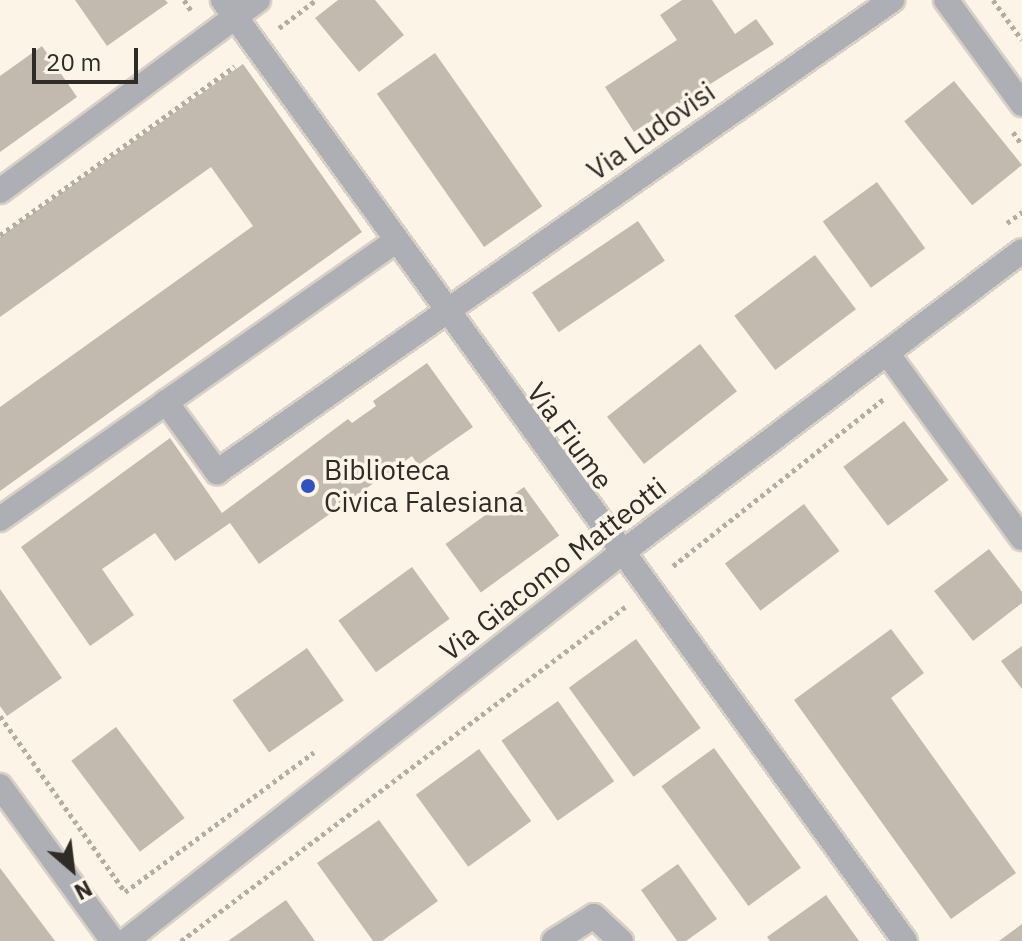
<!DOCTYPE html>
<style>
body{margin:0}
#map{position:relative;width:1022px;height:941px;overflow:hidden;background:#fdf4e8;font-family:"IBM Plex Sans",sans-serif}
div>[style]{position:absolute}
.building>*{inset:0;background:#c2baae;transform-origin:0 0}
.path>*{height:5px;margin-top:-2.5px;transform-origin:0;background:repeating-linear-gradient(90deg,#b4ada4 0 4px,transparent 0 8px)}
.roads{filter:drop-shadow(2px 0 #d8d0c5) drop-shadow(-2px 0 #d8d0c5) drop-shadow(0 2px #d8d0c5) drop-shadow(0 -2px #d8d0c5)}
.minor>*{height:24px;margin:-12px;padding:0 12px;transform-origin:12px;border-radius:12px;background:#adafb5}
.dots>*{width:22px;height:22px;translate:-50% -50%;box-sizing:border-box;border:4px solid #fdf4e8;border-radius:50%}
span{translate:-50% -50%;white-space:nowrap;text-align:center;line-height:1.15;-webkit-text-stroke:7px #fdf4e8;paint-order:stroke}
.street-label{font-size:28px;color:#2f2b27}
.poi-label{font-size:28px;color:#2f2b27}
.left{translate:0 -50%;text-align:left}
.north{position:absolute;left:32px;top:829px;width:80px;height:80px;-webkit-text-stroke:6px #fdf4e8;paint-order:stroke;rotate:152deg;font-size:22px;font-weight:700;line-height:32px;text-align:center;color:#2f2b27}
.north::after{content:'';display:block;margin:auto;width:28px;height:36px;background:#2f2b27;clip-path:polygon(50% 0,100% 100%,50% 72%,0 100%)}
.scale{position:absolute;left:32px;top:48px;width:106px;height:36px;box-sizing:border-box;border:4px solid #2f2b27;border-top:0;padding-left:10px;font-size:24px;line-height:28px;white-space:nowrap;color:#2f2b27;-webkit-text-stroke:6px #fdf4e8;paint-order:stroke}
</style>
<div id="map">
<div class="building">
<div style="clip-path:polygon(75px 0,165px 0,168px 3px,107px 46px)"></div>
<div style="clip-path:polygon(338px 0,375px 0,404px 35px,359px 72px,315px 18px)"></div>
<div style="clip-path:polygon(682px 0,712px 0,735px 34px,756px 19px,774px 44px,634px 132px,605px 87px,677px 40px,660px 15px)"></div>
<div style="clip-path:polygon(42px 46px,77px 97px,0 152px,0 76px)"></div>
<div style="left:435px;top:53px;width:187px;height:71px;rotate:55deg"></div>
<div style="clip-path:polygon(243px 64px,362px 232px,0 491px,0 407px,253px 226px,211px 167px,0 317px,0 237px)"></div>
<div style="left:954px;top:81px;width:108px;height:64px;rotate:51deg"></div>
<div style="left:877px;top:182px;width:82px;height:67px;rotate:54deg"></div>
<div style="left:638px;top:221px;width:48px;height:128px;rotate:56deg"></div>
<div style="left:815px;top:255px;width:68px;height:101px;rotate:53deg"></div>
<div style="left:700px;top:344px;width:60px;height:118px;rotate:52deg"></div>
<div style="clip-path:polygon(427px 363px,473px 427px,418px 465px,412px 456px,259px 564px,230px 523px,175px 561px,155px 533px,102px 569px,134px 615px,90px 646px,21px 547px,170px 438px,222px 513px,348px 419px,352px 423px,376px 406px,373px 401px)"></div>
<div style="left:904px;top:421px;width:74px;height:76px;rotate:53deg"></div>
<div style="left:524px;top:487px;width:60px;height:97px;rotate:54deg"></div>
<div style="left:804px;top:504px;width:59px;height:99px;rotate:53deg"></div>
<div style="clip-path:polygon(989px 549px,1022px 592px,1022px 603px,973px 641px,934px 591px)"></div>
<div style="left:412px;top:567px;width:64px;height:91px;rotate:54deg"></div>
<div style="clip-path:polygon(0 589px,62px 678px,7px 716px,0 706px)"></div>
<div style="clip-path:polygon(891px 629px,924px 673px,891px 698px,1016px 873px,951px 919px,794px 700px)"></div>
<div style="left:636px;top:639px;width:110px;height:83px;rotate:54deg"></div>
<div style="clip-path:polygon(1022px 646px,1022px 689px,1001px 661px)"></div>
<div style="left:307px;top:648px;width:64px;height:91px;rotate:55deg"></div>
<div style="left:558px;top:701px;width:98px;height:69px;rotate:55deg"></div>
<div style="left:116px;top:727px;width:114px;height:56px;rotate:53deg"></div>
<div style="left:714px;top:748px;width:148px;height:65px;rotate:54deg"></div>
<div style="left:479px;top:749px;width:89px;height:78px;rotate:54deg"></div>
<div style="clip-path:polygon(379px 820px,438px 901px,382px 941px,373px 941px,317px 863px)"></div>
<div style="clip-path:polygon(678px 864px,717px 919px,686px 941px,677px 941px,641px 890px)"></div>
<div style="clip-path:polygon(0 868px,55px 941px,0 941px)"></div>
<div style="clip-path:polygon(826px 895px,859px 941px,770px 941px,767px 937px)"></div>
<div style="clip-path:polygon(286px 900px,315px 941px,228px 941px)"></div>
<div style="clip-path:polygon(1022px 924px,1022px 941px,999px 941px)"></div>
</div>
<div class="path">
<div style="left:184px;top:0;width:14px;rotate:56deg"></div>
<div style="left:993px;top:0;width:49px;rotate:54.1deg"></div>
<div style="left:279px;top:28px;width:46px;rotate:-37.1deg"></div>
<div style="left:1013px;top:132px;width:16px;rotate:55deg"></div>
<div style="left:1007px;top:223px;width:19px;rotate:-36deg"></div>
<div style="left:0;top:235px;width:289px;rotate:-35.7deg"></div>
<div style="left:673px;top:566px;width:270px;rotate:-38.4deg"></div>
<div style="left:0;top:716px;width:216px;rotate:54.6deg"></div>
<div style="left:125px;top:892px;width:235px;rotate:-36.5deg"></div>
<div style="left:181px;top:941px;width:556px;rotate:-36.95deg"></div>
</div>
<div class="roads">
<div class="minor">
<div style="left:223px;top:0;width:1162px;rotate:54.07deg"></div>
<div style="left:946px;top:0;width:129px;rotate:53.8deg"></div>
<div style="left:0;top:191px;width:321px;rotate:-36.5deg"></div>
<div style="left:887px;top:353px;width:229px;rotate:53.9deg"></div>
<div style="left:166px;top:402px;width:87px;rotate:53.9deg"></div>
<div style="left:217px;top:472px;width:824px;rotate:-34.96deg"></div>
<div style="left:0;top:519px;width:482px;rotate:-35.1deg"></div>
<div style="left:0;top:786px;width:192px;rotate:53.9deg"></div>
<div style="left:126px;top:941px;width:628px;rotate:-38.08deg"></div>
<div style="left:620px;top:554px;width:503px;rotate:-37.01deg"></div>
<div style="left:554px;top:941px;width:47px;rotate:-32deg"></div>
<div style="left:594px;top:916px;width:37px;rotate:43deg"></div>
</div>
</div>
<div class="dots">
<div style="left:308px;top:486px;background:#3053c3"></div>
</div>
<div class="street-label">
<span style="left:651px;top:131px;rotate:-35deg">Via Ludovisi</span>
<span style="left:570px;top:436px;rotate:54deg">Via Fiume</span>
<span style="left:553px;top:569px;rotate:-38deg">Via Giacomo Matteotti</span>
</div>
<div class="poi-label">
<span class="left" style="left:324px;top:486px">Biblioteca<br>Civica Falesiana</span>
</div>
<div class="north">N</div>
<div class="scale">20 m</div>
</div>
